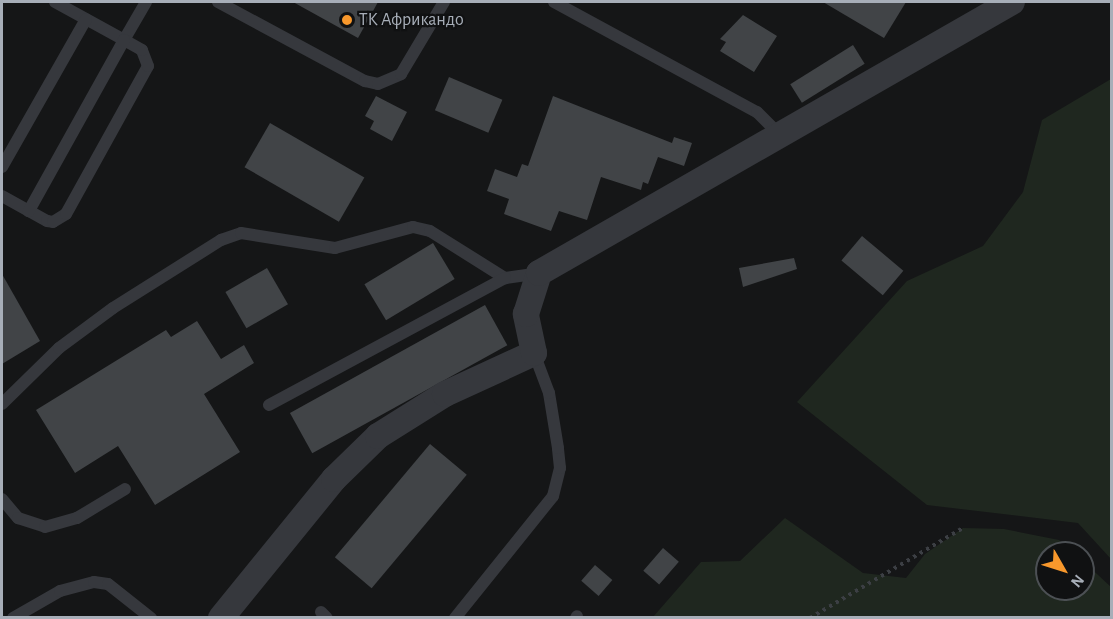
<!DOCTYPE html>
<meta charset="utf-8">
<style>
body{margin:0}
#map{position:relative;width:1113px;height:619px;overflow:hidden;background:#151617;font-family:"Alegreya Sans",sans-serif}
div>[style]{position:absolute}
.green>*{inset:0;background:#1f271f}
.building>*{inset:0;background:#414447;transform-origin:0 0}
.path>*{height:4px;margin-top:-2px;transform-origin:0;background:repeating-linear-gradient(90deg,#3c3f44 0 3px,transparent 0 7.5px)}
.lane>*{height:12px;margin:-6px;padding:0 6px;transform-origin:6px;border-radius:6px;background:#36383d}
.street>*{height:26px;margin:-13px;padding:0 13px;transform-origin:13px;border-radius:13px;background:#36383d}
.dots>*{width:16px;height:16px;translate:-50% -50%;box-sizing:border-box;border:3px solid #101112;border-radius:50%}
span{translate:-50% -50%;white-space:nowrap;text-align:center;line-height:1.15;-webkit-text-stroke:4.5px #101112;paint-order:stroke}
.poi-label{font-size:18px;color:#a7aeb8}
.left{translate:0 -50%;text-align:left}
.frame{position:absolute;inset:0;border:3px solid #a7aeb8;pointer-events:none}
.north{position:absolute;left:1035px;top:541px;width:60px;height:60px;box-sizing:border-box;background:#101112;border:2px solid #4c5054;border-radius:50%;rotate:129deg;font-size:16px;font-weight:700;line-height:24px;text-align:center;color:#a7aeb8}
.north::after{content:'';display:block;margin:auto;width:21px;height:27px;background:#f8982c;clip-path:polygon(50% 0,100% 100%,50% 72%,0 100%)}
</style>
<div id="map">
<div class="green">
<div style="clip-path:polygon(1111px 79px,1111px 559px,1078px 523px,927px 505px,797px 402px,907px 281px,983px 246px,1023px 192px,1042px 120px)"></div>
<div style="clip-path:polygon(785px 518px,863px 573px,906px 578px,925px 554px,963px 528px,1004px 529px,1059px 540px,1074px 553px,1047px 553px,1047px 589px,1083px 589px,1083px 561px,1111px 587px,1111px 617px,653px 617px,701px 562px,740px 561px)"></div>
</div>
<div class="building">
<div style="clip-path:polygon(293px 2px,378px 2px,358px 38px)"></div>
<div style="clip-path:polygon(823px 2px,906px 2px,884px 38px)"></div>
<div style="clip-path:polygon(743px 15px,777px 36px,754px 72px,720px 51px,726px 42px,720px 39px)"></div>
<div style="left:853px;top:45px;width:22px;height:74px;rotate:58deg"></div>
<div style="left:449px;top:77px;width:58px;height:36px;rotate:23deg"></div>
<div style="clip-path:polygon(376px 96px,407px 112px,392px 141px,370px 129px,374px 121px,365px 116px)"></div>
<div style="clip-path:polygon(553px 96px,672px 143px,674px 137px,692px 143px,684px 166px,658px 157px,648px 184px,643px 182px,641px 190px,601px 177px,587px 220px,559px 211px,551px 231px,504px 214px,509px 199px,487px 191px,495px 169px,517px 177px,522px 164px,528px 166px)"></div>
<div style="left:270px;top:123px;width:109px;height:51px;rotate:30deg"></div>
<div style="left:862px;top:236px;width:54px;height:32px;rotate:40deg"></div>
<div style="left:433px;top:243px;width:42px;height:80px;rotate:59deg"></div>
<div style="clip-path:polygon(794px 258px,797px 269px,743px 287px,739px 268px)"></div>
<div style="left:267px;top:268px;width:42px;height:48px;rotate:60deg"></div>
<div style="clip-path:polygon(2px 274px,40px 341px,2px 364px)"></div>
<div style="left:485px;top:305px;width:46px;height:223px;rotate:61deg"></div>
<div style="clip-path:polygon(197px 321px,221px 359px,244px 345px,254px 363px,204px 394px,240px 452px,155px 505px,118px 446px,75px 473px,36px 410px,166px 330px,171px 337px)"></div>
<div style="left:430px;top:444px;width:48px;height:148px;rotate:40deg"></div>
<div style="left:663px;top:548px;width:21px;height:30px;rotate:41deg"></div>
<div style="left:595px;top:565px;width:23px;height:21px;rotate:41deg"></div>
</div>
<div class="path">
<div style="left:810px;top:618px;width:178px;rotate:-30.5deg"></div>
</div>
<div class="lane">
<div style="left:55px;top:2px;width:79px;rotate:28.8deg"></div>
<div style="left:124px;top:40px;width:44px;rotate:-59.9deg"></div>
<div style="left:218px;top:2px;width:167px;rotate:28.3deg"></div>
<div style="left:365px;top:81px;width:13px;rotate:13deg"></div>
<div style="left:378px;top:84px;width:25px;rotate:-23deg"></div>
<div style="left:401px;top:74px;width:84px;rotate:-59.2deg"></div>
<div style="left:554px;top:2px;width:231px;rotate:28.5deg"></div>
<div style="left:757px;top:112px;width:31px;rotate:45deg"></div>
<div style="left:2px;top:167px;width:170px;rotate:-60.4deg"></div>
<div style="left:2px;top:196px;width:51px;rotate:29.1deg"></div>
<div style="left:47px;top:221px;width:6px;rotate:9deg"></div>
<div style="left:53px;top:222px;width:15px;rotate:-32deg"></div>
<div style="left:66px;top:214px;width:169px;rotate:-61deg"></div>
<div style="left:148px;top:66px;width:17px;rotate:-111deg"></div>
<div style="left:142px;top:50px;width:21px;rotate:-151deg"></div>
<div style="left:124px;top:40px;width:196px;rotate:119.1deg"></div>
<div style="left:2px;top:404px;width:80px;rotate:-44.5deg"></div>
<div style="left:59px;top:348px;width:67px;rotate:-36.5deg"></div>
<div style="left:113px;top:308px;width:128px;rotate:-32.2deg"></div>
<div style="left:221px;top:240px;width:21px;rotate:-19deg"></div>
<div style="left:241px;top:233px;width:95px;rotate:9.1deg"></div>
<div style="left:335px;top:248px;width:81px;rotate:-15.1deg"></div>
<div style="left:413px;top:227px;width:17px;rotate:13deg"></div>
<div style="left:430px;top:231px;width:89px;rotate:32.1deg"></div>
<div style="left:505px;top:278px;width:34px;rotate:-8deg"></div>
<div style="left:269px;top:405px;width:268px;rotate:-28.3deg"></div>
<div style="left:2px;top:499px;width:25px;rotate:50deg"></div>
<div style="left:18px;top:518px;width:28px;rotate:18deg"></div>
<div style="left:45px;top:527px;width:33px;rotate:-16deg"></div>
<div style="left:77px;top:518px;width:56px;rotate:-31.1deg"></div>
<div style="left:321px;top:612px;width:8px;rotate:45deg"></div>
<div style="left:13px;top:618px;width:54px;rotate:-29.9deg"></div>
<div style="left:60px;top:591px;width:35px;rotate:-15deg"></div>
<div style="left:94px;top:582px;width:14px;rotate:8deg"></div>
<div style="left:108px;top:584px;width:55px;rotate:38.3deg"></div>
<div style="left:455px;top:618px;width:156px;rotate:-51.2deg"></div>
<div style="left:553px;top:496px;width:29px;rotate:-76deg"></div>
<div style="left:560px;top:468px;width:20px;rotate:-96deg"></div>
<div style="left:558px;top:448px;width:56px;rotate:-99.3deg"></div>
<div style="left:549px;top:393px;width:43px;rotate:-110.6deg"></div>
<div style="left:576px;top:618px;width:2px;rotate:-63deg"></div>
</div>
<div class="street">
<div style="left:221px;top:618px;width:179px;rotate:-50.9deg"></div>
<div style="left:334px;top:479px;width:62px;rotate:-44.3deg"></div>
<div style="left:378px;top:436px;width:79px;rotate:-32.1deg"></div>
<div style="left:445px;top:394px;width:98px;rotate:-24.7deg"></div>
<div style="left:534px;top:353px;width:40px;rotate:-102deg"></div>
<div style="left:526px;top:314px;width:43px;rotate:-72.4deg"></div>
<div style="left:539px;top:273px;width:545px;rotate:-29.81deg"></div>
</div>
<div class="dots">
<div style="left:347px;top:20px;background:#f8982c"></div>
</div>
<div class="poi-label">
<span class="left" style="left:359px;top:20px">ТК Африкандо</span>
</div>
<div class="frame"></div>
<div class="north">N</div>
</div>
